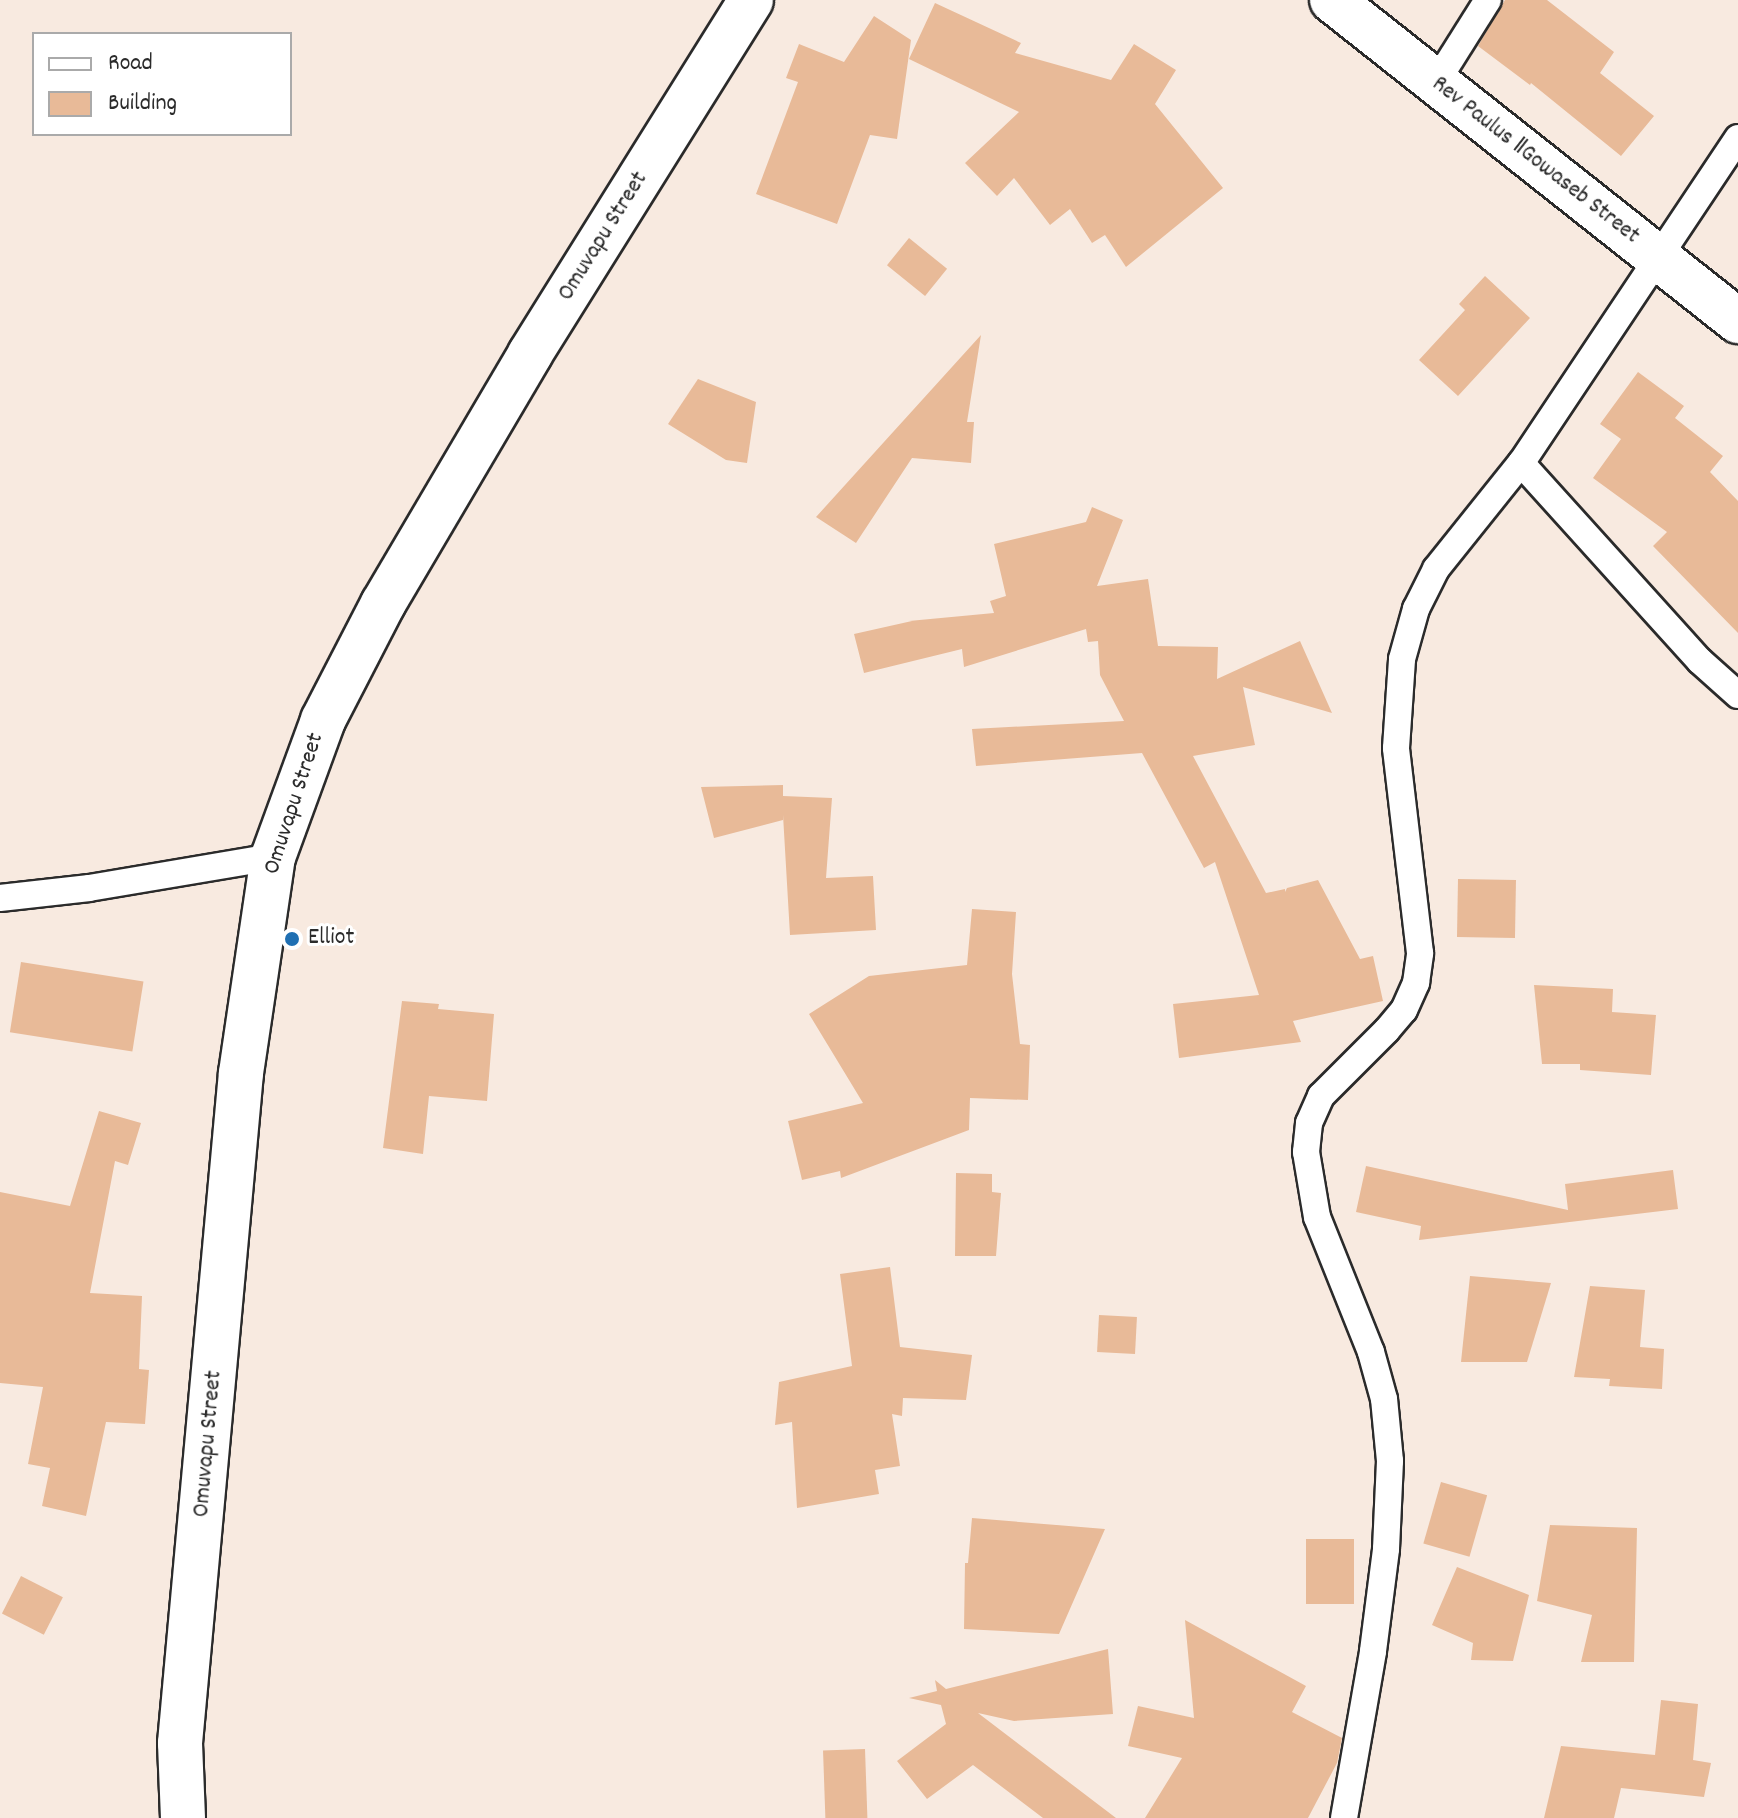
<!DOCTYPE html>
<meta charset="utf-8">
<style>
body{margin:0}
#map{position:relative;width:1738px;height:1818px;overflow:hidden;background:#f8eae0;font-family:Dekko,sans-serif}
div>[style]{position:absolute}
.building>*{inset:0;background:#e8ba98;transform-origin:0 0}
.roads{filter:drop-shadow(2px 0 #2b2b2b) drop-shadow(-2px 0 #2b2b2b) drop-shadow(0 2px #2b2b2b) drop-shadow(0 -2px #2b2b2b)}
.service>*{height:26px;margin:-13px;padding:0 13px;transform-origin:13px;border-radius:13px;background:#fff}
.minor>*{height:44px;margin:-22px;padding:0 22px;transform-origin:22px;border-radius:22px;background:#fff}
.tertiary>*{height:44px;margin:-22px;padding:0 22px;transform-origin:22px;border-radius:22px;background:#fff}
.dots>*{width:22px;height:22px;translate:-50% -50%;box-sizing:border-box;border:4px solid #fff;border-radius:50%}
span{translate:-50% -50%;white-space:nowrap;text-align:center;line-height:1.15;-webkit-text-stroke:6px #fff;paint-order:stroke}
.street-label{font-size:24px;color:#2b2b2b}
.poi-label{font-size:24px;color:#2b2b2b}
.left{translate:0 -50%;text-align:left}
.legend{position:absolute;left:32px;top:32px;width:260px;height:104px;box-sizing:border-box;background:#fff;border:2px solid #aaa;margin:0;padding:10px 14px;list-style:none;font-size:24px;color:#2b2b2b}
.legend li{display:flex;align-items:center;gap:16px;height:40px}
.legend b{width:40px;border:2px solid #aaa}
</style>
<div id="map">
<div class="building">
<div style="clip-path:polygon(1505px 0,1547px 0,1614px 52px,1600px 73px,1654px 116px,1621px 156px,1531px 83px,1530px 85px,1478px 46px)"></div>
<div style="clip-path:polygon(935px 3px,1021px 43px,1015px 53px,1111px 80px,1134px 44px,1176px 70px,1155px 104px,1223px 188px,1126px 267px,1105px 235px,1092px 243px,1070px 209px,1050px 225px,1014px 178px,997px 196px,965px 163px,1019px 112px,909px 59px)"></div>
<div style="clip-path:polygon(874px 16px,911px 40px,897px 139px,870px 135px,837px 224px,756px 194px,798px 82px,786px 78px,799px 44px,844px 62px)"></div>
<div style="left:909px;top:238px;width:49px;height:35px;rotate:39deg"></div>
<div style="clip-path:polygon(1485px 276px,1530px 318px,1458px 396px,1419px 360px,1465px 310px,1459px 304px)"></div>
<div style="clip-path:polygon(981px 335px,967px 422px,974px 422px,971px 463px,912px 458px,856px 543px,816px 517px)"></div>
<div style="clip-path:polygon(1638px 372px,1684px 406px,1675px 418px,1723px 456px,1710px 472px,1738px 501px,1738px 633px,1653px 546px,1667px 532px,1593px 478px,1621px 439px,1600px 424px)"></div>
<div style="clip-path:polygon(698px 379px,756px 402px,747px 463px,726px 460px,668px 424px)"></div>
<div style="clip-path:polygon(1092px 507px,1123px 520px,1097px 586px,1148px 579px,1158px 646px,1218px 647px,1217px 679px,1300px 641px,1332px 713px,1243px 687px,1255px 745px,1193px 756px,1266px 893px,1285px 889px,1285px 892px,1287px 888px,1318px 880px,1360px 959px,1373px 956px,1383px 1001px,1293px 1021px,1301px 1042px,1179px 1058px,1173px 1004px,1259px 995px,1215px 862px,1204px 868px,1142px 753px,976px 766px,972px 729px,1124px 721px,1100px 675px,1098px 641px,1088px 642px,1086px 629px,964px 667px,962px 649px,864px 673px,854px 634px,912px 621px,909px 621px,994px 613px,990px 601px,1006px 596px,994px 544px,1086px 522px)"></div>
<div style="clip-path:polygon(783px 785px,783px 796px,832px 798px,826px 878px,873px 876px,876px 930px,790px 935px,783px 815px,783px 820px,714px 838px,701px 787px)"></div>
<div style="left:1458px;top:879px;width:58px;height:58px;rotate:1deg"></div>
<div style="clip-path:polygon(972px 909px,1016px 912px,1012px 974px,1020px 1044px,1030px 1045px,1028px 1100px,970px 1098px,969px 1130px,841px 1178px,840px 1171px,802px 1180px,788px 1121px,863px 1103px,809px 1014px,869px 976px,967px 965px)"></div>
<div style="left:21px;top:962px;width:124px;height:71px;rotate:9deg"></div>
<div style="clip-path:polygon(1534px 985px,1613px 989px,1612px 1012px,1656px 1015px,1651px 1075px,1580px 1070px,1580px 1064px,1542px 1064px)"></div>
<div style="clip-path:polygon(402px 1001px,439px 1004px,438px 1009px,494px 1014px,487px 1101px,429px 1096px,423px 1154px,383px 1148px)"></div>
<div style="clip-path:polygon(99px 1111px,141px 1123px,128px 1165px,115px 1161px,90px 1293px,142px 1296px,139px 1369px,149px 1370px,145px 1424px,106px 1422px,86px 1516px,42px 1506px,50px 1468px,28px 1464px,43px 1387px,0 1383px,0 1192px,70px 1206px)"></div>
<div style="clip-path:polygon(1366px 1166px,1568px 1210px,1565px 1184px,1673px 1170px,1678px 1209px,1419px 1240px,1421px 1226px,1356px 1212px)"></div>
<div style="clip-path:polygon(956px 1173px,992px 1174px,992px 1192px,1001px 1193px,996px 1256px,955px 1256px)"></div>
<div style="clip-path:polygon(890px 1267px,900px 1347px,972px 1355px,966px 1400px,903px 1398px,902px 1416px,892px 1414px,900px 1466px,875px 1470px,879px 1494px,797px 1508px,792px 1422px,775px 1425px,779px 1382px,852px 1366px,840px 1274px)"></div>
<div style="clip-path:polygon(1470px 1276px,1551px 1283px,1527px 1362px,1461px 1362px)"></div>
<div style="clip-path:polygon(1590px 1286px,1645px 1290px,1640px 1347px,1664px 1349px,1662px 1389px,1609px 1386px,1610px 1379px,1574px 1377px)"></div>
<div style="left:1099px;top:1315px;width:38px;height:37px;rotate:3deg"></div>
<div style="left:1441px;top:1482px;width:48px;height:64px;rotate:16deg"></div>
<div style="clip-path:polygon(972px 1518px,1105px 1529px,1059px 1634px,964px 1629px,965px 1563px,968px 1563px)"></div>
<div style="clip-path:polygon(1550px 1525px,1637px 1528px,1634px 1662px,1581px 1662px,1592px 1615px,1537px 1601px)"></div>
<div style="left:1306px;top:1539px;width:48px;height:65px"></div>
<div style="clip-path:polygon(1457px 1567px,1529px 1595px,1513px 1661px,1471px 1660px,1473px 1643px,1432px 1625px)"></div>
<div style="left:21px;top:1576px;width:47px;height:42px;rotate:27deg"></div>
<div style="clip-path:polygon(1185px 1620px,1306px 1686px,1292px 1712px,1342px 1738px,1337px 1763px,1308px 1818px,1145px 1818px,1182px 1758px,1128px 1746px,1138px 1706px,1194px 1718px)"></div>
<div style="clip-path:polygon(1108px 1649px,1113px 1714px,1014px 1721px,978px 1713px,1116px 1818px,1043px 1818px,973px 1765px,927px 1799px,897px 1761px,946px 1724px,941px 1705px,909px 1698px,937px 1691px,935px 1680px,946px 1689px)"></div>
<div style="clip-path:polygon(1661px 1700px,1698px 1704px,1693px 1760px,1711px 1763px,1704px 1797px,1621px 1788px,1614px 1818px,1544px 1818px,1561px 1746px,1655px 1755px)"></div>
<div style="left:865px;top:1749px;width:69px;height:42px;rotate:88deg"></div>
</div>
<div class="roads">
<div class="service">
<div style="left:1435px;top:84px;width:99px;rotate:-57.8deg"></div>
<div style="left:1738px;top:138px;width:391px;rotate:123.7deg"></div>
<div style="left:1521px;top:463px;width:267px;rotate:47.9deg"></div>
<div style="left:1700px;top:661px;width:51px;rotate:41.8deg"></div>
<div style="left:0;top:898px;width:90px;rotate:-6.4deg"></div>
<div style="left:89px;top:888px;width:187px;rotate:-9.6deg"></div>
<div style="left:1344px;top:1818px;width:169px;rotate:-80.1deg"></div>
<div style="left:1373px;top:1651px;width:103px;rotate:-82.7deg"></div>
<div style="left:1386px;top:1549px;width:88px;rotate:-87.4deg"></div>
<div style="left:1390px;top:1461px;width:62px;rotate:-95.5deg"></div>
<div style="left:1384px;top:1399px;width:49px;rotate:-105.5deg"></div>
<div style="left:1371px;top:1352px;width:145px;rotate:-111.8deg"></div>
<div style="left:1317px;top:1217px;width:66px;rotate:-99.6deg"></div>
<div style="left:1306px;top:1152px;width:29px;rotate:-84deg"></div>
<div style="left:1309px;top:1123px;width:30px;rotate:-66deg"></div>
<div style="left:1321px;top:1096px;width:93px;rotate:-45deg"></div>
<div style="left:1387px;top:1030px;width:26px;rotate:-50deg"></div>
<div style="left:1404px;top:1010px;width:30px;rotate:-66deg"></div>
<div style="left:1416px;top:983px;width:30px;rotate:-82deg"></div>
<div style="left:1420px;top:953px;width:206px;rotate:-96.7deg"></div>
<div style="left:1396px;top:748px;width:89px;rotate:-86.1deg"></div>
<div style="left:1402px;top:659px;width:52px;rotate:-74.4deg"></div>
<div style="left:1416px;top:609px;width:45px;rotate:-63.4deg"></div>
<div style="left:1436px;top:569px;width:136px;rotate:-51.3deg"></div>
</div>
<div class="minor">
<div style="left:1332px;top:0;width:518px;rotate:38.33deg"></div>
</div>
<div class="tertiary">
<div style="left:183px;top:1818px;width:75px;rotate:-92.3deg"></div>
<div style="left:180px;top:1743px;width:673px;rotate:-84.8deg"></div>
<div style="left:241px;top:1073px;width:218px;rotate:-81.6deg"></div>
<div style="left:273px;top:857px;width:146px;rotate:-69.9deg"></div>
<div style="left:323px;top:720px;width:131px;rotate:-62.7deg"></div>
<div style="left:383px;top:604px;width:290px;rotate:-59.5deg"></div>
<div style="left:530px;top:354px;width:417px;rotate:-58deg"></div>
</div>
</div>
<div class="dots">
<div style="left:292px;top:939px;background:#1f6fb2"></div>
</div>
<div class="street-label">
<span style="left:1535px;top:161px;rotate:38deg">Rev Paulus ǁGowaseb Street</span>
<span style="left:604px;top:237px;rotate:-58deg">Omuvapu Street</span>
<span style="left:295px;top:804px;rotate:-72deg">Omuvapu Street</span>
<span style="left:209px;top:1444px;rotate:-85deg">Omuvapu Street</span>
</div>
<div class="poi-label">
<span class="left" style="left:308px;top:939px">Elliot</span>
</div>
<ul class="legend">
<li><b style="height:10px;background:#fff"></b>Road</li>
<li><b style="height:22px;background:#e8ba98"></b>Building</li>
</ul>
</div>
